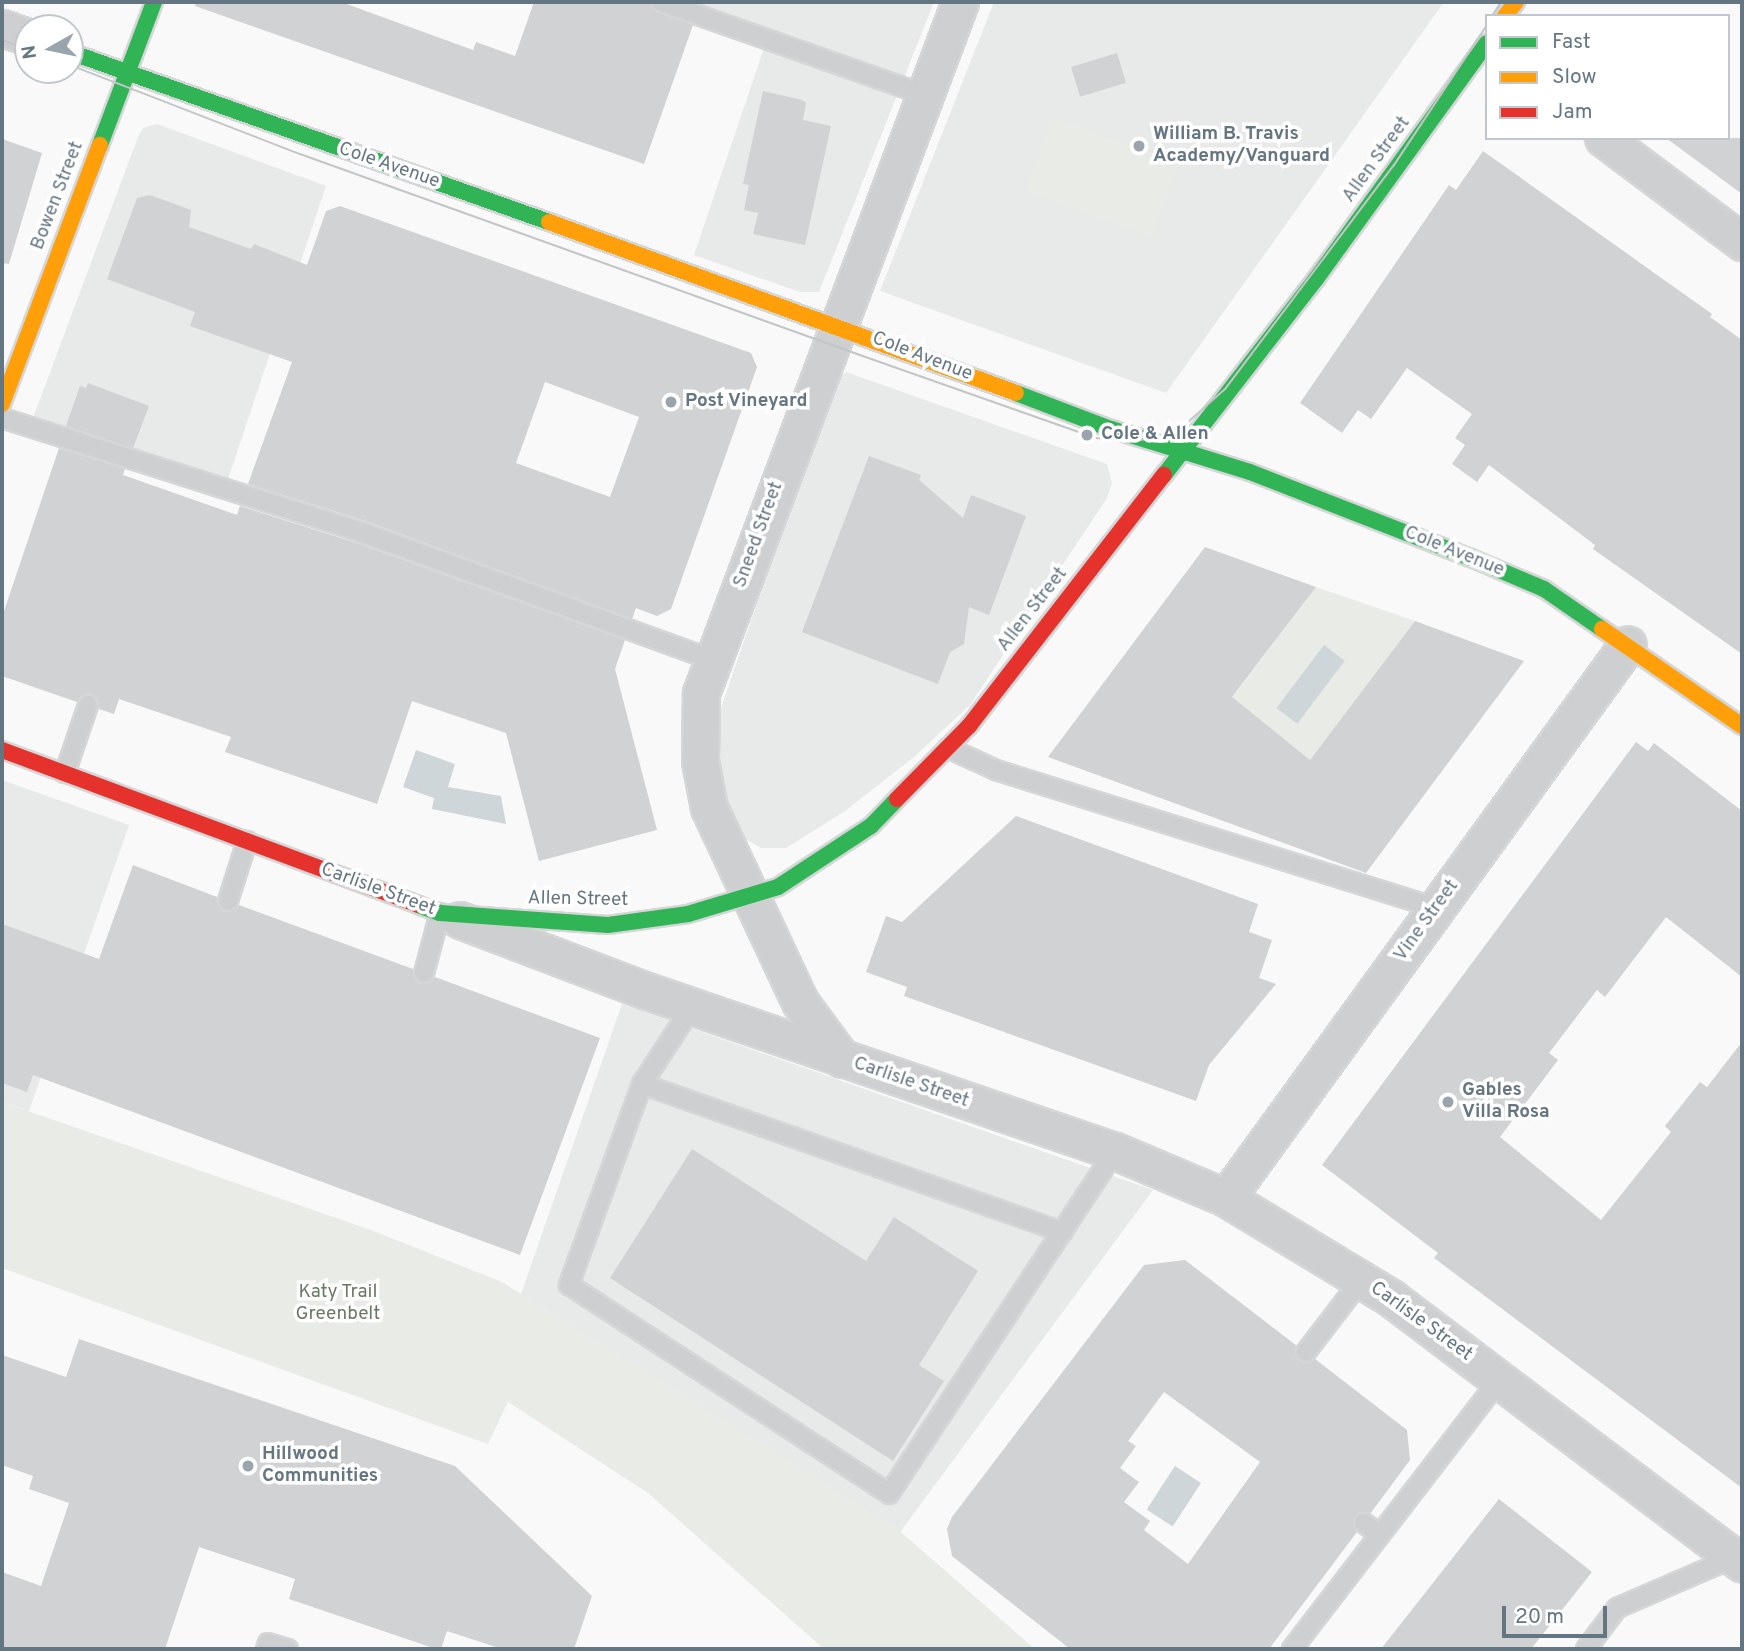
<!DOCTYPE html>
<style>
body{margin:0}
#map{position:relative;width:1744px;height:1651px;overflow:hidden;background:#f9f9f9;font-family:Overpass,sans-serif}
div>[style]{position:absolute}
.built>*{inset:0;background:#e8e9e9}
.green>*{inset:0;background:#e8ebe6;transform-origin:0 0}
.water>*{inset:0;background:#ced6d9;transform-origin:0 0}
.building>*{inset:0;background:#d0d2d3;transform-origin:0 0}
.roads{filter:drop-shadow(2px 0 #d5d6d7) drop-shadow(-2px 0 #d5d6d7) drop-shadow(0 2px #d5d6d7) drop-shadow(0 -2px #d5d6d7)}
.lane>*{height:18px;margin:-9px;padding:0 9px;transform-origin:9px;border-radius:9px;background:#cecfd0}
.street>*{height:35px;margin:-17.5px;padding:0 17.5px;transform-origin:17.5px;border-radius:17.5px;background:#cecfd0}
.fast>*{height:16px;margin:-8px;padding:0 8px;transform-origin:8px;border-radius:8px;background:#30b455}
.slow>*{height:16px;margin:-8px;padding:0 8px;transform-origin:8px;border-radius:8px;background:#ff9f0a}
.jam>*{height:16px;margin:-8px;padding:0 8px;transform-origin:8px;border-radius:8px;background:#e5322d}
.tram>*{height:2px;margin:-1px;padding:0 1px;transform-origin:1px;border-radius:1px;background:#c3c5c6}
.dots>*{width:19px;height:19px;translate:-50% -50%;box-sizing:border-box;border:4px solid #fff;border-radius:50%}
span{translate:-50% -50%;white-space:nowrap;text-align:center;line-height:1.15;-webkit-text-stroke:7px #fff;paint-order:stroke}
.poi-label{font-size:19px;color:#657683;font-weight:700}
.left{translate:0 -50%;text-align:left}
.street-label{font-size:19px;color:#657683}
.park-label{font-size:19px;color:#687a64}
.frame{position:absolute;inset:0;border:4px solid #657683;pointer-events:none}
.legend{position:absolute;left:1485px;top:14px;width:245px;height:126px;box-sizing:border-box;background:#fff;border:2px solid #c1c8cd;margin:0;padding:9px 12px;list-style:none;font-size:21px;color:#657683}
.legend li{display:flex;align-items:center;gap:14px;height:35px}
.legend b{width:35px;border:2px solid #c1c8cd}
.north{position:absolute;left:14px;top:14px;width:70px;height:70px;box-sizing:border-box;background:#fff;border:2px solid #c1c8cd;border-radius:50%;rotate:261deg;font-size:19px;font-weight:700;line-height:28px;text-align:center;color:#657683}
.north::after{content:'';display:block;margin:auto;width:24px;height:32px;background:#99a4ac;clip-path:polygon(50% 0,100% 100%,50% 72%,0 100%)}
.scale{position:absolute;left:1502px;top:1606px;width:105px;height:32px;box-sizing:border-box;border:4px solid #657683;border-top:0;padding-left:9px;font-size:21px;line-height:24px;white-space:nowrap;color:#657683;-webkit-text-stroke:5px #fff;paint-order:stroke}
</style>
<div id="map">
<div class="built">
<div style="clip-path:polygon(650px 2px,934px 2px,819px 292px,800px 292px,694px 255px,766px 42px)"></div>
<div style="clip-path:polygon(994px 2px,1444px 2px,1166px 393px,880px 291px)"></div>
<div style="clip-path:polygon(157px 124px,326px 186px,221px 500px,27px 434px,138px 137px,143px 128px)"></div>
<div style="clip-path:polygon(846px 372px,1107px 464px,1112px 483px,1107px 498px,970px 705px,914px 757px,845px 811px,786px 848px,761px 848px,744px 838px,734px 821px,719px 769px,721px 708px,832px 385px)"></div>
<div style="clip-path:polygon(2px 780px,129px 825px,29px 1111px,2px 1102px)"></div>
<div style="clip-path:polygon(622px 1004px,1153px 1190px,900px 1532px,521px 1294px)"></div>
</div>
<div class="green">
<div style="left:1052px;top:117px;width:135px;height:79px;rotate:20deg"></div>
<div style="clip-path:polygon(1316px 587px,1415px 621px,1308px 763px,1228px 703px)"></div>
<div style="clip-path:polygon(2px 1102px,371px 1230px,502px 1282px,894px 1526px,1035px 1649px,824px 1649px,648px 1493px,508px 1402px,488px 1444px,2px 1268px)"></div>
</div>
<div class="water">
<div style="left:1324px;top:645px;width:26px;height:79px;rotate:37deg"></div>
<div style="clip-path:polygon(416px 750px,455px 764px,448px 787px,501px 796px,506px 824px,432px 809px,434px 798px,403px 787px)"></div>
<div style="left:1175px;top:1466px;width:31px;height:52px;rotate:33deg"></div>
</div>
<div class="building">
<div style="clip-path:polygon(196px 2px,341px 2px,473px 50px,476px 42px,515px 56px,534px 2px,650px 2px,657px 12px,693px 25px,644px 164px,195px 6px)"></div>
<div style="left:1117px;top:53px;width:31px;height:48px;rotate:73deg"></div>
<div style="clip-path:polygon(763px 91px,802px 100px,806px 103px,803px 120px,831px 126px,805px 245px,753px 234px,758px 213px,744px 210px,749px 185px,743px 184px)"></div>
<div style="clip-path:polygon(1666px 138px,1742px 138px,1742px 194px)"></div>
<div style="clip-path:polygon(2px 139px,42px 153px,9px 264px,2px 263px)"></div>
<div style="clip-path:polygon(1483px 151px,1712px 314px,1710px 317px,1742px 340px,1742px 654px,1593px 549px,1595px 545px,1489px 465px,1477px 482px,1452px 464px,1465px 445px,1455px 438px,1472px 414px,1407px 368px,1371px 419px,1358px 410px,1342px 433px,1300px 403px,1449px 185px,1456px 190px)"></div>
<div style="clip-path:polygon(evenodd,150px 195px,191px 210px,189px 227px,251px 249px,254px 244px,307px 265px,326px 211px,340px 206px,751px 353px,757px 367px,671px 609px,657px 616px,636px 608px,632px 619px,365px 521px,248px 484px,292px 362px,190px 326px,195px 312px,107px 279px,137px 198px,150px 195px,545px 382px,639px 417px,610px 497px,516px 463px,545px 382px)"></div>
<div style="clip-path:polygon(88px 383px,149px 406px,133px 448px,66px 426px,80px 386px,86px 388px)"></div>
<div style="clip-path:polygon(59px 448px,125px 469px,123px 475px,237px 515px,240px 506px,357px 543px,625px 640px,615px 669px,657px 830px,539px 861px,506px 733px,412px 701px,377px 804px,225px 752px,231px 737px,119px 699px,114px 714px,99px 709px,92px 695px,77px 702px,2px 676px,2px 617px)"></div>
<div style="clip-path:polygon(869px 456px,921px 475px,919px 480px,963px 518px,971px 495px,1026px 516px,989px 615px,969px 607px,964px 644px,950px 652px,938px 684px,802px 632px)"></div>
<div style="clip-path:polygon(1205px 547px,1316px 587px,1232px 697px,1310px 760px,1415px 621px,1524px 661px,1366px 873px,1048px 757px)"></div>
<div style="clip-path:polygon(1636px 742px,1648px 751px,1654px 743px,1742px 811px,1742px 977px,1666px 917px,1605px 997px,1597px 990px,1549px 1053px,1558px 1060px,1500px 1137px,1601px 1220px,1671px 1132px,1665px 1126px,1700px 1082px,1707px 1087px,1742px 1042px,1742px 1488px,1434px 1258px,1438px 1253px,1322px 1165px)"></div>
<div style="clip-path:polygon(1016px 816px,1258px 904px,1249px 932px,1272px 940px,1259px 978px,1276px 984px,1209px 1065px,1196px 1101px,904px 996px,907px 987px,866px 972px,886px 916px,902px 922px)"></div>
<div style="clip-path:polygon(133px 865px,217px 897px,224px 912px,239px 905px,413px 969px,420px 984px,435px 977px,600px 1038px,520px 1255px,33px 1075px,27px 1092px,2px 1083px,2px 924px,99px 959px)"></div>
<div style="clip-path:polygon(692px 1149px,866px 1261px,894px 1217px,978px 1271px,919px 1365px,944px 1381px,893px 1461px,610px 1278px)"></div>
<div style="clip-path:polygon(evenodd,1185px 1260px,1297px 1346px,1299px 1361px,1315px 1359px,1407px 1430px,1410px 1460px,1370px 1514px,1355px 1516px,1357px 1532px,1269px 1649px,1070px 1649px,952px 1556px,947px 1529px,952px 1517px,1144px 1265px,1185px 1260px,1164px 1392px,1260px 1462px,1188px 1564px,1144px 1530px,1150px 1521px,1124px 1502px,1139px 1482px,1120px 1468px,1136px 1446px,1128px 1441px,1164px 1392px)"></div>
<div style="clip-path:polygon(79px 1339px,455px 1466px,592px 1596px,574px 1649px,502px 1649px,447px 1631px,441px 1649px,436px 1649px,289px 1599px,295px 1579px,199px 1547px,165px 1649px,2px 1649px,2px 1572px,41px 1586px,69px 1503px,29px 1489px,33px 1476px,2px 1465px,2px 1355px,66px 1377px)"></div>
<div style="clip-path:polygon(1499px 1499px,1592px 1572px,1531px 1649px,1381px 1649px)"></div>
</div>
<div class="roads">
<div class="lane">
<div style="left:661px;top:2px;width:280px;rotate:19.4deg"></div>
<div style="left:2px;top:418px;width:377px;rotate:17.6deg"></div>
<div style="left:361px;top:532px;width:374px;rotate:20deg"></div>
<div style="left:948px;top:748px;width:53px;rotate:24.6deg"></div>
<div style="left:996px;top:770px;width:461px;rotate:17.4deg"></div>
<div style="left:65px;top:773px;width:72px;rotate:-71.3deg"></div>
<div style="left:228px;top:901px;width:63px;rotate:-72.4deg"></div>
<div style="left:424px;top:973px;width:62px;rotate:-75.1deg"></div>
<div style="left:692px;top:1007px;width:92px;rotate:123deg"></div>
<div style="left:642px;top:1084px;width:214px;rotate:110deg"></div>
<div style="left:569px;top:1285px;width:382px;rotate:33.1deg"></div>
<div style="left:889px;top:1494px;width:411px;rotate:-56.6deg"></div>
<div style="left:642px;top:1084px;width:446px;rotate:19.4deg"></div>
<div style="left:1306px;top:1352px;width:92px;rotate:-52.5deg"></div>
<div style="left:1364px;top:1523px;width:20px;rotate:37deg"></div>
<div style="left:266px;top:1649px;width:6px;rotate:-72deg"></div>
<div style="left:268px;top:1643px;width:21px;rotate:17deg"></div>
<div style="left:1292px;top:1649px;width:339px;rotate:-52.4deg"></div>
<div style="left:1586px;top:1649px;width:51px;rotate:-52.9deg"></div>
<div style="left:1617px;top:1608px;width:129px;rotate:-23.4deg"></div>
</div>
<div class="street">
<div style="left:2px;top:28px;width:28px;rotate:19deg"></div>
<div style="left:1603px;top:138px;width:174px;rotate:36.8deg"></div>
<div style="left:460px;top:920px;width:200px;rotate:20.8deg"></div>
<div style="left:647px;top:991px;width:495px;rotate:18.9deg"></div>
<div style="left:1115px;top:1151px;width:121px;rotate:22.9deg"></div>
<div style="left:1226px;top:1198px;width:193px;rotate:31.2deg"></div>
<div style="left:1391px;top:1298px;width:440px;rotate:37.1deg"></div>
<div style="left:842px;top:1059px;width:71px;rotate:-126.4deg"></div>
<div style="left:800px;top:1002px;width:214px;rotate:-115.1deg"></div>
<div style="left:709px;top:808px;width:48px;rotate:-100.8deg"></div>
<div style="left:700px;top:761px;width:68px;rotate:-89.2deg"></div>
<div style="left:701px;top:693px;width:738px;rotate:-69.45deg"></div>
<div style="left:1226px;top:1198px;width:684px;rotate:-54.03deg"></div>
</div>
<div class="fast">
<div style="left:70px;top:52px;width:508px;rotate:19.54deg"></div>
<div style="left:100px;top:145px;width:153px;rotate:-69.3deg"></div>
<div style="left:1016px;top:393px;width:102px;rotate:20.8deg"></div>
<div style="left:1111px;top:429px;width:145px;rotate:17.2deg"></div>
<div style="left:1250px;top:472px;width:237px;rotate:21.3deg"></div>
<div style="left:1471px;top:558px;width:79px;rotate:23deg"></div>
<div style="left:1544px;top:589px;width:70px;rotate:34.6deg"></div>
<div style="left:1164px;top:475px;width:248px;rotate:-52.2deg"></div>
<div style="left:1316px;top:279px;width:291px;rotate:-54.1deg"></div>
<div style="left:418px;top:905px;width:23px;rotate:20deg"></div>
<div style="left:440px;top:913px;width:168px;rotate:4.1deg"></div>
<div style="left:608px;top:925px;width:81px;rotate:-7.8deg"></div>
<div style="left:688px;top:914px;width:94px;rotate:-16.7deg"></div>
<div style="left:778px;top:887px;width:111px;rotate:-33.3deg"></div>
<div style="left:871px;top:826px;width:37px;rotate:-46deg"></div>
</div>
<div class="slow">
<div style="left:1505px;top:16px;width:18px;rotate:-52deg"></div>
<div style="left:549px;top:222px;width:497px;rotate:20.1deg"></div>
<div style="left:2px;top:404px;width:277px;rotate:-69.3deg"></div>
<div style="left:1602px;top:629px;width:170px;rotate:34.7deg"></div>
</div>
<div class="jam">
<div style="left:2px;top:750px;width:444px;rotate:20.4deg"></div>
<div style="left:897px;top:799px;width:103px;rotate:-45.4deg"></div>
<div style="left:969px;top:726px;width:318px;rotate:-52.2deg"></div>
</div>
</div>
<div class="tram">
<div style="left:1492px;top:16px;width:17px;rotate:-57deg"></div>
<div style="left:2px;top:40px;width:28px;rotate:21deg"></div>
<div style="left:70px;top:65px;width:247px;rotate:21.2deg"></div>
<div style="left:300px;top:154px;width:592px;rotate:19.75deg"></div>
<div style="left:857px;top:354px;width:253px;rotate:19.4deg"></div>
<div style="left:1096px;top:438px;width:37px;rotate:6deg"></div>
<div style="left:1133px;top:442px;width:46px;rotate:-13.7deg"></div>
<div style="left:1178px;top:431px;width:63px;rotate:-41.8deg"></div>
<div style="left:1225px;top:389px;width:281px;rotate:-53deg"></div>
<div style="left:1394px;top:165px;width:168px;rotate:-56.4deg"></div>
</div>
<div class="dots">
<div style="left:1139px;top:146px;background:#99a4ac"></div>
<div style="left:671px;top:402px;background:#99a4ac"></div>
<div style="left:1087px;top:435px;background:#99a4ac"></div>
<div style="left:1448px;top:1102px;background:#99a4ac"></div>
<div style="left:248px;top:1466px;background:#99a4ac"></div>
</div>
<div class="poi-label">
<span class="left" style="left:1153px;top:146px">William B. Travis<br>Academy/Vanguard</span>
<span class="left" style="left:685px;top:402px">Post Vineyard</span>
<span class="left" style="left:1101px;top:435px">Cole &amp; Allen</span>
<span class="left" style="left:1462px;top:1102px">Gables<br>Villa Rosa</span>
<span class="left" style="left:262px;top:1466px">Hillwood<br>Communities</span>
</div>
<div class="street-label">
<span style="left:1377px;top:160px;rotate:-54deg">Allen Street</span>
<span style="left:389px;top:166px;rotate:19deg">Cole Avenue</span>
<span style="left:58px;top:196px;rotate:-69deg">Bowen Street</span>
<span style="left:922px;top:357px;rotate:21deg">Cole Avenue</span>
<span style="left:759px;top:535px;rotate:-70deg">Sneed Street</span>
<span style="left:1454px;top:552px;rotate:22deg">Cole Avenue</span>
<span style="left:1033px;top:610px;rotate:-52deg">Allen Street</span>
<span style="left:378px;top:890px;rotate:20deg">Carlisle Street</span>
<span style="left:578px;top:900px;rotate:1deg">Allen Street</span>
<span style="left:1427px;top:921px;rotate:-54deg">Vine Street</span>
<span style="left:911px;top:1083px;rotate:19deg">Carlisle Street</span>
<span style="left:1421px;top:1322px;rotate:36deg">Carlisle Street</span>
</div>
<div class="park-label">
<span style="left:338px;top:1304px">Katy Trail<br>Greenbelt</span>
</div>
<div class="frame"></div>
<ul class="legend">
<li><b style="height:9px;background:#30b455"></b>Fast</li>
<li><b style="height:9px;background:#ff9f0a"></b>Slow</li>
<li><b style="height:9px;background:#e5322d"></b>Jam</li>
</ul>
<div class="north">N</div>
<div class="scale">20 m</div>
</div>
